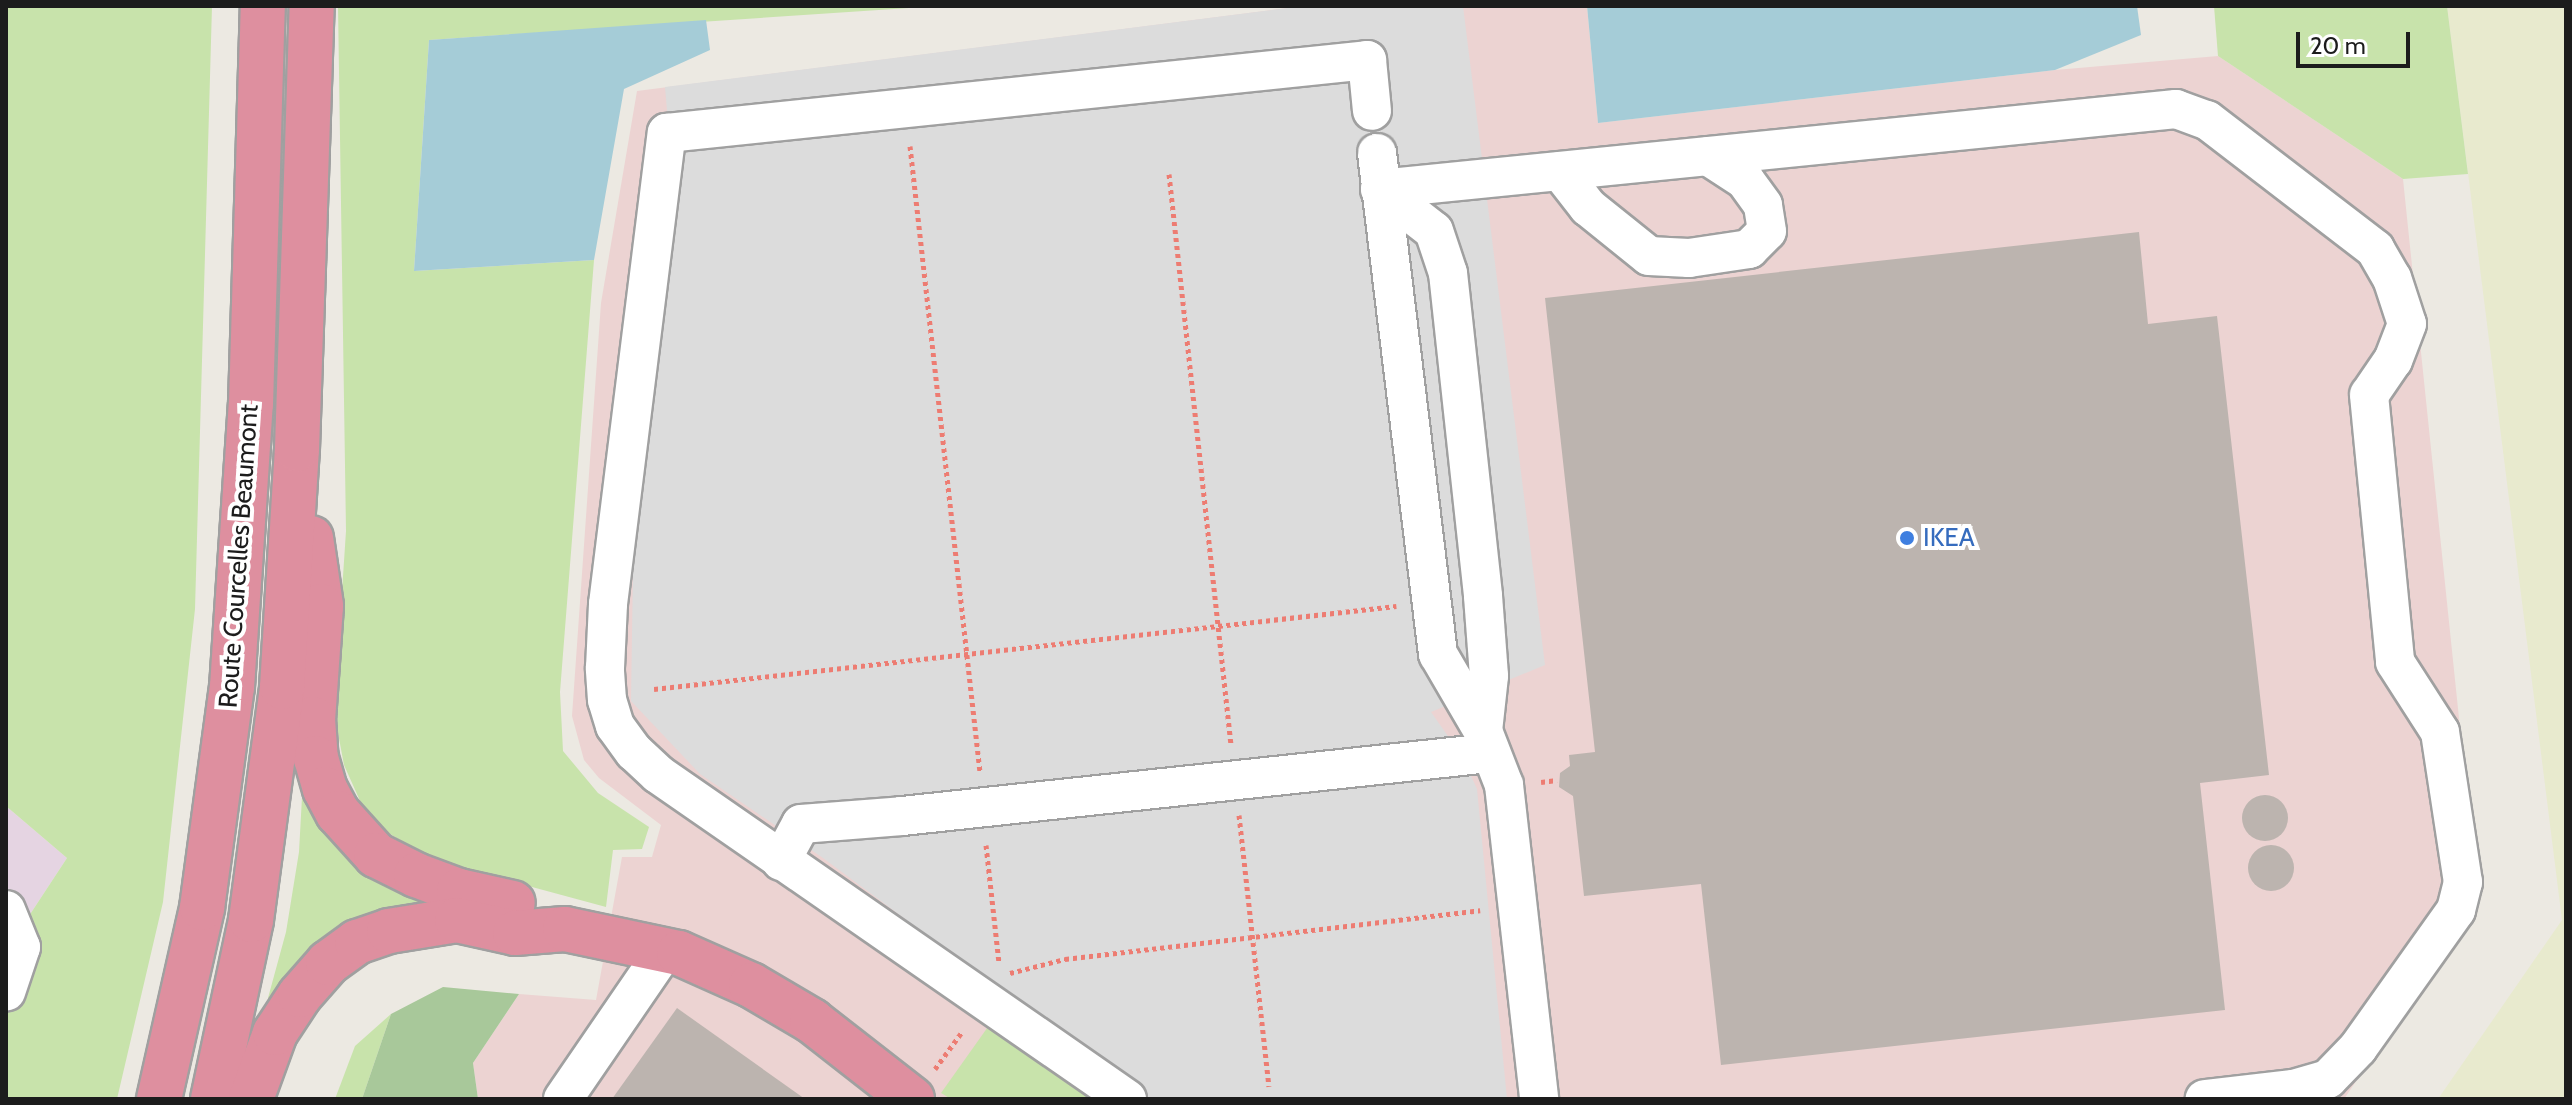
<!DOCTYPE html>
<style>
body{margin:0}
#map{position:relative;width:2572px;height:1105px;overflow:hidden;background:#ece9e2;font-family:Cabin,sans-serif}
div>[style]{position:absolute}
.commercial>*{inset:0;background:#ecd3d2}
.industrial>*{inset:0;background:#e5d4e2}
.farmland>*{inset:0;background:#e8eace}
.grass>*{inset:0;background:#c8e3ab}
.forest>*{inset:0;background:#a8c89a}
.parking>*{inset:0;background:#dcdcdc}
.water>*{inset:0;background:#a5ccd7}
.building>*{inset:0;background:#bcb4af}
.round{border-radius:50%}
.path>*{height:5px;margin-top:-2.5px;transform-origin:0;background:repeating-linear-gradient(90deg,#ed7c72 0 4px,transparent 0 8px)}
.roads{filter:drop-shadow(2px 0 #a0a0a0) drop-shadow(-2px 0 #a0a0a0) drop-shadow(0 2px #a0a0a0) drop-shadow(0 -2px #a0a0a0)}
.minor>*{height:38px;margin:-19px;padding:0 19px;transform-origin:19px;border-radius:19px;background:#fff}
.highway>*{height:44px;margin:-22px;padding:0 22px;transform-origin:22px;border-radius:22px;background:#de8f9f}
.dots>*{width:22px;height:22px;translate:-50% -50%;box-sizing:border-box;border:4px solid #fff;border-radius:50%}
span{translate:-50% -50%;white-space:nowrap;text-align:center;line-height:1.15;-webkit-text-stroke:8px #fff;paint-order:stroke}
.shop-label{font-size:26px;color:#366cbe}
.left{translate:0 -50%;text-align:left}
.street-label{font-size:26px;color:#1c1c1c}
.frame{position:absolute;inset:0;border:8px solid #1c1c1c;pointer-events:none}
.scale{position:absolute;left:2296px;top:32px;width:114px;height:36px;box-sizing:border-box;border:4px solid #1c1c1c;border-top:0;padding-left:10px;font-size:24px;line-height:28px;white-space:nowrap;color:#1c1c1c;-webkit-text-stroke:6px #fff;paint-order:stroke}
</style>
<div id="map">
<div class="commercial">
<div style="clip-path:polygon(1304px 6px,1587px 6px,1598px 123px,2055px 70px,2218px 56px,2403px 179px,2478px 901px,2344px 1099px,478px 1099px,473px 1063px,519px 994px,596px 1000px,622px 857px,652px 857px,661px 825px,599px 778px,584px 760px,572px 716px,601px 303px,637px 91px)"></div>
</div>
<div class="industrial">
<div style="clip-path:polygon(6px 806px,67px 858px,6px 951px)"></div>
</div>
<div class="farmland">
<div style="clip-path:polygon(2447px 6px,2566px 6px,2566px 1099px,2438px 1099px,2562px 920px)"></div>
</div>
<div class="grass">
<div style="clip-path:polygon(6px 6px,212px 6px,195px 609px,163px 902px,117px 1099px,6px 1099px,6px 951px,67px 858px,6px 806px)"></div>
<div style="clip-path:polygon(338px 6px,939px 6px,429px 40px,414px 271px,594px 260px,560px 692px,563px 751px,598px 793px,649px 827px,642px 849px,613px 850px,606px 907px,432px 860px,369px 821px,344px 765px,334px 712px,346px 531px)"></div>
<div style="clip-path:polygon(2214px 6px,2447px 6px,2468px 174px,2403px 179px,2218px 56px)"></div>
<div style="clip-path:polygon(302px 797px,307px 797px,324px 830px,348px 858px,389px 886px,435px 900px,272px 1005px,268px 998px,286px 932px,299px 852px)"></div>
<div style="clip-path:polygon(391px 1014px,362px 1099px,335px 1099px,355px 1046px)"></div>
<div style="clip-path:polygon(990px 1024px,1096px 1099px,951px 1099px,941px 1093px)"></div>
</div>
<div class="forest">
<div style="clip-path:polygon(443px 987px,519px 994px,473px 1063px,478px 1099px,362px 1099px,391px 1014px)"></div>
</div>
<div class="parking">
<div style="clip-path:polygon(1304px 6px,1463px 6px,1545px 665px,1431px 712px,1462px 756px,1477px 789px,1507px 1099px,1147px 1099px,823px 858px,700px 774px,631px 701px,633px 567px,672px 170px,665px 87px)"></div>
</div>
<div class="water">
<div style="clip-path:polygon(1587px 6px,2137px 6px,2141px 35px,2055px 70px,1598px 123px)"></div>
<div style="clip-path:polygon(706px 20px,710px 50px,624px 89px,594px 260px,414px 271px,429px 40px)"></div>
</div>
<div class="building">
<div style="clip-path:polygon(2139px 232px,2148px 324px,2217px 316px,2269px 775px,2200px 783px,2225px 1010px,1721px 1065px,1701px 884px,1584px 896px,1573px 796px,1559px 787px,1560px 773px,1570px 766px,1569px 755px,1595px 752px,1545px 298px)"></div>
<div class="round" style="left:2242px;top:795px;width:46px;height:46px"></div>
<div class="round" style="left:2248px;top:845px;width:46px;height:46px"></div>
<div style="clip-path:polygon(677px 1008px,805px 1099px,612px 1099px)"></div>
</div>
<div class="path">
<div style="left:910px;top:146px;width:630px;rotate:83.62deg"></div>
<div style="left:1169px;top:174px;width:574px;rotate:83.8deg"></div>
<div style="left:654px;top:689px;width:747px;rotate:-6.38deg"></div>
<div style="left:1541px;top:782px;width:16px;rotate:-7deg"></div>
<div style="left:1239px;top:815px;width:273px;rotate:83.7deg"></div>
<div style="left:986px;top:845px;width:119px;rotate:83.7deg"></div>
<div style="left:1010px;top:973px;width:57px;rotate:-14.3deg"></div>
<div style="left:1065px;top:959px;width:418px;rotate:-6.7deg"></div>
<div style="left:935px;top:1069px;width:46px;rotate:-53.9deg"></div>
</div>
<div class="roads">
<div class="minor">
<div style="left:1377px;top:153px;width:505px;rotate:83.06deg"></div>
<div style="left:1438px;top:654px;width:89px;rotate:59.7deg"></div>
<div style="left:1483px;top:731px;width:58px;rotate:68.7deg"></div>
<div style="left:1504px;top:785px;width:316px;rotate:83.6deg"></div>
<div style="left:1560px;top:171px;width:46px;rotate:52.1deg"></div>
<div style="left:1588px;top:207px;width:78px;rotate:38.8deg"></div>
<div style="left:1649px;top:256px;width:40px;rotate:2.9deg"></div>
<div style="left:1689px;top:258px;width:61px;rotate:-8.5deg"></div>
<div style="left:1749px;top:249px;width:25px;rotate:-45deg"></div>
<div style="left:1767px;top:231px;width:26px;rotate:-99deg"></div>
<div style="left:1763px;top:205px;width:31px;rotate:-126deg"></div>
<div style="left:1745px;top:180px;width:44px;rotate:-147deg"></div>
<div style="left:1380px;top:189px;width:800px;rotate:-5.74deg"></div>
<div style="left:2176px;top:109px;width:33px;rotate:20deg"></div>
<div style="left:2207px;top:120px;width:212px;rotate:37.5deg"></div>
<div style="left:2375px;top:249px;width:34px;rotate:60deg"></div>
<div style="left:2392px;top:278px;width:48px;rotate:71.9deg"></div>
<div style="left:2407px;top:324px;width:39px;rotate:111deg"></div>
<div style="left:2393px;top:360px;width:42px;rotate:124.4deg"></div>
<div style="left:2369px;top:395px;width:268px;rotate:84.4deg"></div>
<div style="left:2395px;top:662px;width:83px;rotate:57.3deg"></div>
<div style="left:2440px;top:732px;width:152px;rotate:81.3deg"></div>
<div style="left:2463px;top:882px;width:29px;rotate:104deg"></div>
<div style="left:2456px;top:910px;width:169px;rotate:125.4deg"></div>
<div style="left:2358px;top:1048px;width:43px;rotate:134.1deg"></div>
<div style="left:2328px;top:1079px;width:36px;rotate:164deg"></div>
<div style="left:2293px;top:1089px;width:89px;rotate:173.5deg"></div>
<div style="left:1380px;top:189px;width:68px;rotate:37.9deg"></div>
<div style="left:1434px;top:231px;width:44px;rotate:71.6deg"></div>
<div style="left:1448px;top:273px;width:325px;rotate:83.8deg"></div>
<div style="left:1483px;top:596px;width:80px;rotate:85.7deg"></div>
<div style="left:1489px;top:676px;width:55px;rotate:96.2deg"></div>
<div style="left:781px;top:861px;width:42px;rotate:-61.6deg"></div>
<div style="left:801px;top:824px;width:101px;rotate:-4.5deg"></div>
<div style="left:902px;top:816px;width:591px;rotate:-6.12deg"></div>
<div style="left:6px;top:910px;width:40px;rotate:68deg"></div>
<div style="left:21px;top:947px;width:47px;rotate:108.4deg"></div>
<div style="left:563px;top:1099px;width:181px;rotate:-55.6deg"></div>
<div style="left:1127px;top:1099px;width:571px;rotate:-145.28deg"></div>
<div style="left:658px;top:774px;width:33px;rotate:-137deg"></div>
<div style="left:634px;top:752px;width:32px;rotate:-126deg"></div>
<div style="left:615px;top:726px;width:27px;rotate:-107deg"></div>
<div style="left:607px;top:700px;width:32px;rotate:-94deg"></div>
<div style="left:605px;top:668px;width:64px;rotate:-87.3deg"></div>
<div style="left:608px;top:604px;width:475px;rotate:-82.9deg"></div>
<div style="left:667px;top:133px;width:704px;rotate:-5.95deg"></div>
<div style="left:1367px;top:60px;width:51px;rotate:84.4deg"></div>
</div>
<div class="highway">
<div style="left:311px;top:538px;width:69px;rotate:81.6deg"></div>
<div style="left:321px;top:606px;width:113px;rotate:94deg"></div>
<div style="left:313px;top:719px;width:39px;rotate:86deg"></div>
<div style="left:316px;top:758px;width:32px;rotate:74deg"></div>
<div style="left:325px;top:789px;width:27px;rotate:62deg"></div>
<div style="left:338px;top:813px;width:57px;rotate:47.9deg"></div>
<div style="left:376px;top:855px;width:45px;rotate:26.6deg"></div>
<div style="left:416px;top:875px;width:46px;rotate:20.4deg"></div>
<div style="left:459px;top:891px;width:55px;rotate:12.5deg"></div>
<div style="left:159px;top:1099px;width:196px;rotate:-77.3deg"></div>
<div style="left:202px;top:908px;width:223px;rotate:-82.3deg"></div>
<div style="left:232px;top:687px;width:284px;rotate:-86.2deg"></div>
<div style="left:251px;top:404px;width:398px;rotate:-88.3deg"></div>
<div style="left:213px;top:1099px;width:183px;rotate:-78deg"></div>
<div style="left:251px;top:920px;width:235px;rotate:-82.4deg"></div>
<div style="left:282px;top:687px;width:238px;rotate:-86.4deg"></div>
<div style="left:297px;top:449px;width:443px;rotate:-88.1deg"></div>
<div style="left:251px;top:1099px;width:70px;rotate:-70deg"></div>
<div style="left:275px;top:1033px;width:45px;rotate:-56.7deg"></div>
<div style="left:300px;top:995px;width:43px;rotate:-48.8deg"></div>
<div style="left:328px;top:963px;width:36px;rotate:-36deg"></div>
<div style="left:357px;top:942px;width:34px;rotate:-19deg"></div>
<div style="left:389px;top:931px;width:69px;rotate:-9.2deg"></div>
<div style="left:457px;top:920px;width:59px;rotate:12.6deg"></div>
<div style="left:515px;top:933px;width:50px;rotate:-4.6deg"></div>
<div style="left:565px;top:929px;width:116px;rotate:11.9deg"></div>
<div style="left:679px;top:953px;width:79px;rotate:24deg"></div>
<div style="left:751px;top:985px;width:71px;rotate:30.5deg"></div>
<div style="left:812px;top:1021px;width:127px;rotate:38deg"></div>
</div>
</div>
<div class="dots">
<div style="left:1907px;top:538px;background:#3f7fe0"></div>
</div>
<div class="shop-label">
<span class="left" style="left:1923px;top:538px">IKEA</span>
</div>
<div class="street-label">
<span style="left:239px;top:556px;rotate:-86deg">Route Courcelles Beaumont</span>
</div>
<div class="frame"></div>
<div class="scale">20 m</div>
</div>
